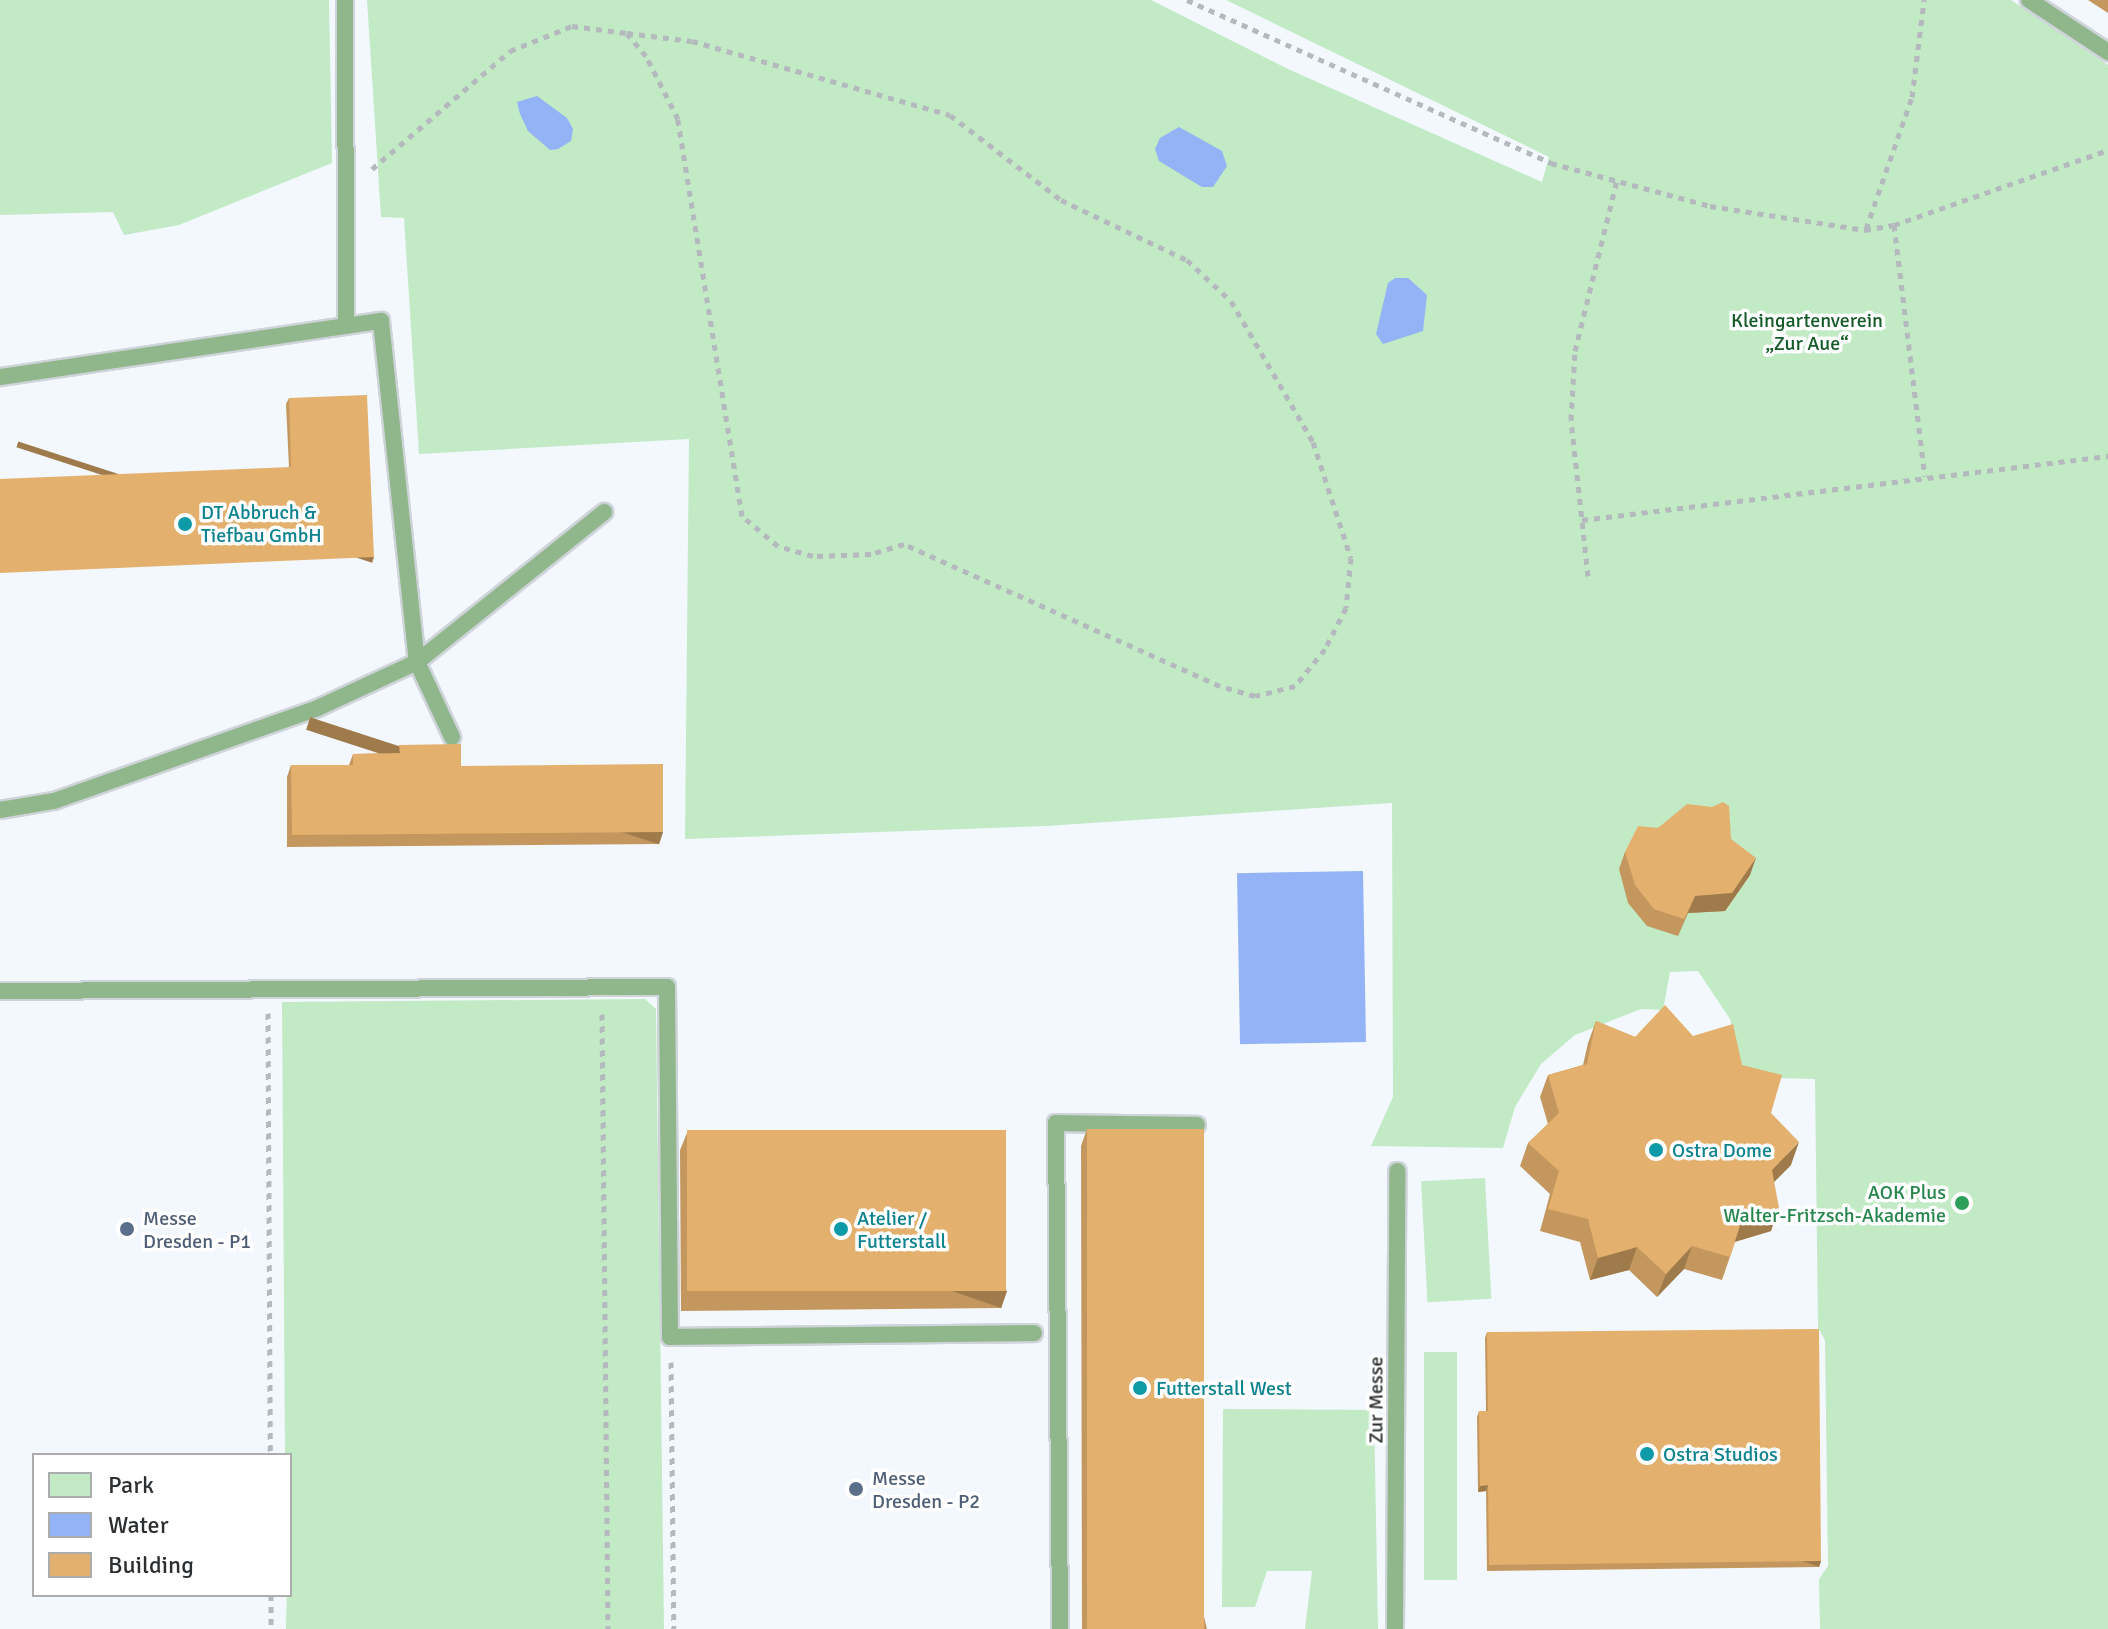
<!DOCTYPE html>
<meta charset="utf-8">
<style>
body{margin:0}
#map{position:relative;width:2108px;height:1629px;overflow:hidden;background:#f2f8fe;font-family:Signika,sans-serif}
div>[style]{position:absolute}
.green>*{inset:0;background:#c1eac5;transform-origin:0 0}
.water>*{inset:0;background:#93b3f6;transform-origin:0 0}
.path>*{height:5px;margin-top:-2.5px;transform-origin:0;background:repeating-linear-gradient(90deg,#b4b9be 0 6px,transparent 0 12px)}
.roads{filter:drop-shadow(2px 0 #ced4d9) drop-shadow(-2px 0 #ced4d9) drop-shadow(0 2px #ced4d9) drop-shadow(0 -2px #ced4d9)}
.lane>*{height:16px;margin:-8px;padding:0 8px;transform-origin:8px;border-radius:8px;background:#90b68b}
.wall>*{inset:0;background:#c3975e}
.shaded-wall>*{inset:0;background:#9f7b4c;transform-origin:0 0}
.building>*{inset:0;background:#e3b06d;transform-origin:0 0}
.dots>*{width:22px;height:22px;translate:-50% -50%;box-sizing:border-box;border:4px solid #fff;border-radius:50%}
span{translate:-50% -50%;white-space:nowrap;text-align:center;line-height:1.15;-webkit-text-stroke:7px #fff;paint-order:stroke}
.park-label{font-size:20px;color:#155b28}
.culture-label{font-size:20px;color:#0d838f}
.left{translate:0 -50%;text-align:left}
.leisure-label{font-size:20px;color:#27864d}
.right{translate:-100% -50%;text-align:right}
.service-label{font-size:20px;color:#4e5e75}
.street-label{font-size:20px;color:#2c2f31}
.legend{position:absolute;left:32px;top:1453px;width:260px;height:144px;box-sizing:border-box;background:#fff;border:2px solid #abacad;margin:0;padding:10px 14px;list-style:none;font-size:24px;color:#2c2f31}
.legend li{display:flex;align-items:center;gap:16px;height:40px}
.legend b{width:40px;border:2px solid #abacad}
</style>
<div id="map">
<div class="green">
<div style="clip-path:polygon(0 0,329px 0,332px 163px,179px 225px,124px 235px,113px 212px,0 215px)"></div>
<div style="clip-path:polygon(367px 0,1151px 0,1288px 69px,1542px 182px,1549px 157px,1226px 0,2011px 0,2108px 65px,2108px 1629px,1820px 1629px,1819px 1579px,1828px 1566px,1825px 1340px,1818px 1328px,1815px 1079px,1743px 1077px,1730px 1019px,1698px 971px,1670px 972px,1663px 1010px,1641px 1009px,1575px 1035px,1541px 1064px,1515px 1107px,1503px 1148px,1371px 1146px,1393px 1097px,1392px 803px,1046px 826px,685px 839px,689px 439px,419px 454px,404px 218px,381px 217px)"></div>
<div style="clip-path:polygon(645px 999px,656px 1009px,664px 1629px,286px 1629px,290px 1455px,285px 1455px,282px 1002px)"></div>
<div style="left:1485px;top:1178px;width:121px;height:64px;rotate:87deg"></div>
<div style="left:1424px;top:1352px;width:33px;height:228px"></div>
<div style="clip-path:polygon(1223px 1409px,1374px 1410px,1378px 1629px,1305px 1629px,1312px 1571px,1267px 1571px,1255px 1607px,1222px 1607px)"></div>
</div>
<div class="water">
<div style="clip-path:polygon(537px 96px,567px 118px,573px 129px,571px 141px,558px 149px,550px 150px,528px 131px,520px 114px,517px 102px)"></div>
<div style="clip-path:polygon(1179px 127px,1222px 151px,1227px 166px,1213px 187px,1202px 187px,1159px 161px,1155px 149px,1160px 138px)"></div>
<div style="clip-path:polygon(1395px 278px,1408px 278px,1427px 295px,1423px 331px,1383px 344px,1376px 334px,1388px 283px)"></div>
<div style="left:1363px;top:871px;width:171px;height:126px;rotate:89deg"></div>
</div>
<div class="path">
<div style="left:1187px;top:0;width:399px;rotate:24.1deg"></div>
<div style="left:1551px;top:163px;width:165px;rotate:15.1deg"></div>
<div style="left:1710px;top:206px;width:157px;rotate:8.8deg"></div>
<div style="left:1865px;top:230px;width:29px;rotate:-10deg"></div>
<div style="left:1894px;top:225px;width:227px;rotate:-19.3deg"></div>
<div style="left:372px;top:169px;width:182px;rotate:-40.5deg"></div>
<div style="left:510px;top:51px;width:67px;rotate:-22deg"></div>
<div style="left:572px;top:26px;width:55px;rotate:7.3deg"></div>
<div style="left:627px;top:33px;width:65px;rotate:7deg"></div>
<div style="left:692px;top:41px;width:268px;rotate:16deg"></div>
<div style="left:950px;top:115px;width:140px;rotate:37.4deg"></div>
<div style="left:1061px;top:200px;width:140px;rotate:25.5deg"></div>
<div style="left:1187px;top:260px;width:60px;rotate:43deg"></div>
<div style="left:1231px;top:301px;width:163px;rotate:59.8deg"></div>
<div style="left:1313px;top:442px;width:122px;rotate:71.9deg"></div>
<div style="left:1351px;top:558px;width:50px;rotate:95.7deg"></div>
<div style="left:1346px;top:608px;width:46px;rotate:117.1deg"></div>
<div style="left:1325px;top:649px;width:48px;rotate:129deg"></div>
<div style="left:1295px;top:686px;width:41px;rotate:166deg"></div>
<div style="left:1255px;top:696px;width:36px;rotate:-164deg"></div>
<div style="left:1220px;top:686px;width:346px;rotate:-155.8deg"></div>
<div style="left:904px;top:544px;width:34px;rotate:163deg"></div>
<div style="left:871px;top:554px;width:58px;rotate:178deg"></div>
<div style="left:813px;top:556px;width:36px;rotate:-164deg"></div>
<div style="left:778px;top:546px;width:47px;rotate:-140.2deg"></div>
<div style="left:742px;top:516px;width:402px;rotate:-99.2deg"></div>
<div style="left:678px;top:119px;width:71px;rotate:-116.9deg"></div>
<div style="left:646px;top:56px;width:30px;rotate:-130deg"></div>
<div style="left:1894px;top:225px;width:253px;rotate:83deg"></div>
<div style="left:1866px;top:229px;width:140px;rotate:-70.8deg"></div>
<div style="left:1912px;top:97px;width:98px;rotate:-82.9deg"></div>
<div style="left:1582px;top:520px;width:530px;rotate:-6.94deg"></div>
<div style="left:1588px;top:576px;width:157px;rotate:-96.2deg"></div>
<div style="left:1571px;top:420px;width:69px;rotate:-86.7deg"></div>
<div style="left:1575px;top:351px;width:176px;rotate:-76.2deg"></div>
<div style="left:268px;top:1013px;width:442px;rotate:89.7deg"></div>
<div style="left:602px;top:1014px;width:615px;rotate:89.44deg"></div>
<div style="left:671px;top:1362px;width:267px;rotate:89.4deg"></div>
<div style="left:271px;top:1595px;width:34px;rotate:90deg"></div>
</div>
<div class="roads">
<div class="lane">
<div style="left:345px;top:0;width:326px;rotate:89.8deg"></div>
<div style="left:2029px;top:0;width:95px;rotate:33.4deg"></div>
<div style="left:0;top:377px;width:385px;rotate:-8.4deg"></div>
<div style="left:381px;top:321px;width:343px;rotate:84deg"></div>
<div style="left:417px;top:662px;width:83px;rotate:65deg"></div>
<div style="left:0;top:810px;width:55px;rotate:-9.5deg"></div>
<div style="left:54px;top:801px;width:280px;rotate:-19.4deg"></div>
<div style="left:318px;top:708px;width:109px;rotate:-24.9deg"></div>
<div style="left:417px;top:662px;width:240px;rotate:-38.7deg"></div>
<div style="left:0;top:991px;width:667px;rotate:-0.34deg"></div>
<div style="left:667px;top:987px;width:350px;rotate:89.5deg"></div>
<div style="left:670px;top:1337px;width:364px;rotate:-0.6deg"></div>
<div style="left:1060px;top:1629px;width:506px;rotate:-90.45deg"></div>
<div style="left:1056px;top:1123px;width:141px;rotate:0.8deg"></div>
<div style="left:1395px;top:1629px;width:458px;rotate:-89.7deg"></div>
</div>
</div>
<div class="wall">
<div style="clip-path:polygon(2088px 0,2108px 0,2108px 13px)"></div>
<div style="clip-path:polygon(289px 398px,372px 563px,289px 467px,286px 404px)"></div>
<div style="clip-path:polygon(399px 745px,461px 766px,663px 832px,659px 844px,287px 847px,287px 777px,291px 765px,349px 765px,353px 754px,396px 753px)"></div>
<div style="clip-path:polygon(1712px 807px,1731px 839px,1750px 875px,1725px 911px,1688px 913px,1678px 936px,1647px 926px,1628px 903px,1619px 869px,1625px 852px,1658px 828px)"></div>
<div style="clip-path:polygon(1596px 1021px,1635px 1037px,1693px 1036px,1742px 1065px,1771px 1113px,1791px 1165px,1774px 1182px,1771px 1231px,1735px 1242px,1722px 1280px,1684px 1269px,1657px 1297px,1629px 1270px,1590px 1280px,1580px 1242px,1540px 1231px,1550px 1194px,1520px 1166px,1528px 1143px,1548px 1124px,1540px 1097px,1548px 1075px,1583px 1065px,1588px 1043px)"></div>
<div style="clip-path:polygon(1087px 1129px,1207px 1629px,1082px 1629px,1081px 1146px)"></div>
<div style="clip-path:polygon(687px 1133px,1007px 1291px,1001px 1308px,681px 1311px,680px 1150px)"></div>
<div style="clip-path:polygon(1487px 1332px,1821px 1561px,1819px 1567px,1487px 1571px,1486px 1491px,1478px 1492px,1477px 1417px,1479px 1411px,1486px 1411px,1485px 1338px)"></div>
</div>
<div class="shaded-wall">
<div style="left:374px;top:557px;width:6px;height:374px;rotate:108deg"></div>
<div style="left:663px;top:832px;width:13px;height:371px;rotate:108deg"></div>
<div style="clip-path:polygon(1756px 858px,1750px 875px,1725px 911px,1688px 913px,1678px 936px,1695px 896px)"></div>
<div style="clip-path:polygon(1799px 1142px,1791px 1165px,1763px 1193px,1772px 1170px)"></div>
<div style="clip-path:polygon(1779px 1208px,1771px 1231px,1734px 1242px,1742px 1219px)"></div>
<div style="clip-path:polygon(1692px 1246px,1684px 1269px,1657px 1297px,1666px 1274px)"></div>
<div style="clip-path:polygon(1637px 1247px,1629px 1270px,1590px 1280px,1598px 1258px)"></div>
<div style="left:1007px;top:1291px;width:18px;height:320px;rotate:109deg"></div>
<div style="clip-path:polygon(1488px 1485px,1486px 1491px,1478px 1492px,1480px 1486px)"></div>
<div style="left:1821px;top:1561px;width:6px;height:332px;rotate:108deg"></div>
</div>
<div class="building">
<div style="clip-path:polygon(367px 395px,374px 557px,0 573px,0 479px,291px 467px,289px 398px)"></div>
<div style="clip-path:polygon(461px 744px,461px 766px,663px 764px,663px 832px,292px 835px,291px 765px,353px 765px,353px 754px,400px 753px,399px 745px)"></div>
<div style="clip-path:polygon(1723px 802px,1729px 806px,1731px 839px,1756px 858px,1732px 893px,1695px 896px,1684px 919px,1654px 909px,1635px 885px,1625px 852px,1638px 826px,1658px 828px,1687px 804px,1712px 807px)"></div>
<div style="clip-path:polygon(1665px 1005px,1693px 1036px,1733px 1024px,1742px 1065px,1782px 1075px,1771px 1113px,1799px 1142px,1772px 1170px,1779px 1208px,1742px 1219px,1730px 1257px,1692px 1246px,1666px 1274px,1637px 1247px,1598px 1258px,1588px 1219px,1548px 1209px,1559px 1171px,1528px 1143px,1559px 1113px,1548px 1075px,1587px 1064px,1596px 1021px,1635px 1037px)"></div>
<div style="left:1087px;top:1129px;width:117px;height:500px"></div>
<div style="left:1006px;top:1130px;width:161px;height:319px;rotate:90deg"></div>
<div style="clip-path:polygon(1819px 1329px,1821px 1561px,1489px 1565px,1488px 1485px,1480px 1486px,1479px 1411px,1488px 1411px,1487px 1332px)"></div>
</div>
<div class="dots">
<div style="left:185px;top:524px;background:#0f9aa8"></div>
<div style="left:1656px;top:1150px;background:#0f9aa8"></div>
<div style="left:1962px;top:1203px;background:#2e9e5b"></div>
<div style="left:127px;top:1229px;background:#5c6f8a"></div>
<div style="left:841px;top:1229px;background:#0f9aa8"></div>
<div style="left:1140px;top:1388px;background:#0f9aa8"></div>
<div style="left:1647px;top:1454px;background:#0f9aa8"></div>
<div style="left:856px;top:1489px;background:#5c6f8a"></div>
</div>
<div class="park-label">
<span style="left:1807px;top:332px">Kleingartenverein<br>„Zur Aue“</span>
</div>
<div class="culture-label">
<span class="left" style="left:201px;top:524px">DT Abbruch &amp;<br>Tiefbau GmbH</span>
<span class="left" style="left:1672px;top:1150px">Ostra Dome</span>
<span class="left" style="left:857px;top:1230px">Atelier /<br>Futterstall</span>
<span class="left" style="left:1156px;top:1388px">Futterstall West</span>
<span class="left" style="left:1663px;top:1454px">Ostra Studios</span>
</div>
<div class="leisure-label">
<span class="right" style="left:1946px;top:1204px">AOK Plus<br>Walter-Fritzsch-Akademie</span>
</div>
<div class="service-label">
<span class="left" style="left:143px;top:1230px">Messe<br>Dresden - P1</span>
<span class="left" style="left:872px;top:1490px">Messe<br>Dresden - P2</span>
</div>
<div class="street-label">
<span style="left:1376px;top:1400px;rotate:-90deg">Zur Messe</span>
</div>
<ul class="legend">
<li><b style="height:22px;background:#c1eac5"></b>Park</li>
<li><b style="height:22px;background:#93b3f6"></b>Water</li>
<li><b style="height:22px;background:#e3b06d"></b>Building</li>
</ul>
</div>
